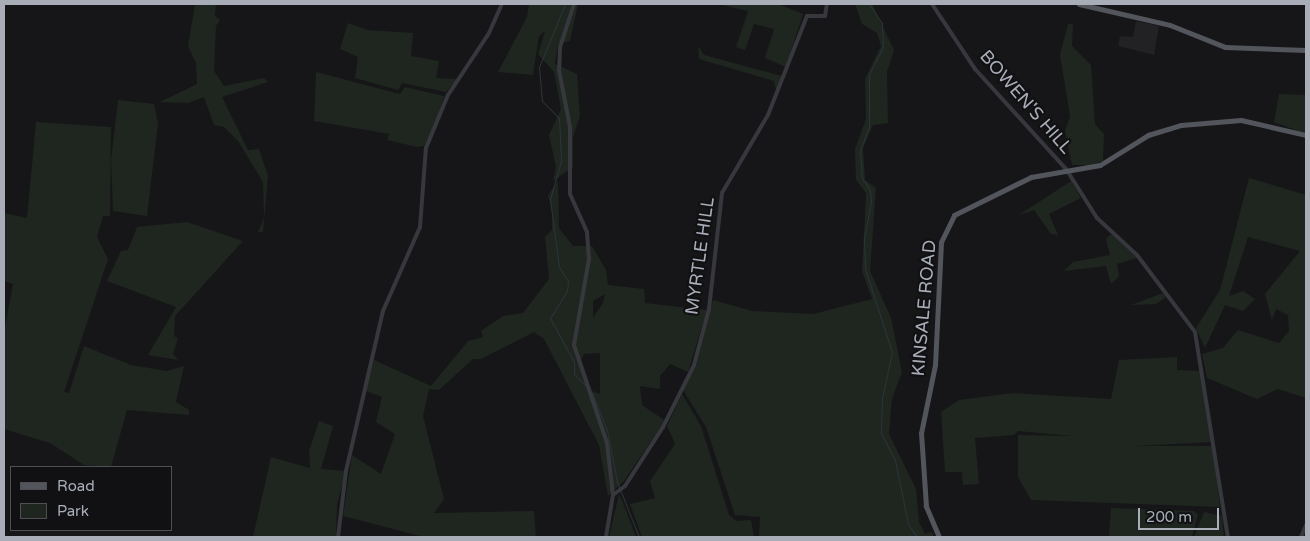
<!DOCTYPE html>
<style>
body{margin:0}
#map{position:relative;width:1310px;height:541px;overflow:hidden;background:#161618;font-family:"Varela Round",sans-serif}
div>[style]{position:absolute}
.built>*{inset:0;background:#222225}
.green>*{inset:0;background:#1e261f}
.stream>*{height:1px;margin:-0.5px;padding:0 0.5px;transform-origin:0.5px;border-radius:0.5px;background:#2c353c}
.minor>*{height:4px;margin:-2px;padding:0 2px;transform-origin:2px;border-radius:2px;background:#37383d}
.major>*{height:5px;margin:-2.5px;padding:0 2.5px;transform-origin:2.5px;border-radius:2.5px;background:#53555c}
span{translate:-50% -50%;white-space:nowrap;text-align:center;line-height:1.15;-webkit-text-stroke:4.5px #111113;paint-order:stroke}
.street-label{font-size:18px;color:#a8adb8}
.frame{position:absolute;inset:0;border:5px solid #a8adb8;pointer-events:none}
.legend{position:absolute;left:10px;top:466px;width:162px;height:65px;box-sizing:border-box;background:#111113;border:1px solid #4d4f55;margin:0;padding:6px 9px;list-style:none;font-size:15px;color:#a8adb8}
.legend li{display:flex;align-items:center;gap:10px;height:25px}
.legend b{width:25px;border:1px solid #4d4f55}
.scale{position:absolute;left:1138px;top:508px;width:81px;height:22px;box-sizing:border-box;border:2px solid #a8adb8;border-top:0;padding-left:6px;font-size:15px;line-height:18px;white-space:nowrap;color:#a8adb8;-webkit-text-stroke:4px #111113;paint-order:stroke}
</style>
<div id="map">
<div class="built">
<div style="clip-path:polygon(1136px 21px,1159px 26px,1154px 55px,1118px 46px,1120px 36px,1133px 37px)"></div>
</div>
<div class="green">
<div style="clip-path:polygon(195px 4px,216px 4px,215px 16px,220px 20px,216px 26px,214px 71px,224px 86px,264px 78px,268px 82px,222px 97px,248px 150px,259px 149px,268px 176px,263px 232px,258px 232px,264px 218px,263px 182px,238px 141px,224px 127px,214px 125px,204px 97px,188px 103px,160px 102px,197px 84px,196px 63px,188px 46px)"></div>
<div style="clip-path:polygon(529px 4px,578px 4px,570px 41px,558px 44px,555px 64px,577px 74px,580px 116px,573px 137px,573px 167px,553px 181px,556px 167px,549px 135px,561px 109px,554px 72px,538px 54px,545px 31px,539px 36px,533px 75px,498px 72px,527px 17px)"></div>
<div style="clip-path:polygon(718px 4px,778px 4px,803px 14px,786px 67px,765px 58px,774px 29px,754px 24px,745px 50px,736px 47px,748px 11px)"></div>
<div style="clip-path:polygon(855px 4px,872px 4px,894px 50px,887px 72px,888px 123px,873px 125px,863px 148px,865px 180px,876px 188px,870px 271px,891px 318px,902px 372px,892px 399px,889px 434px,916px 489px,919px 522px,925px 534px,931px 532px,934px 537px,759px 537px,760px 517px,735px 515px,706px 427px,683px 390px,696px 365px,713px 300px,752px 311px,813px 314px,872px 299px,862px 271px,866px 193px,856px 180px,855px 149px,866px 119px,865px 79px,881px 46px,877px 33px,862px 24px)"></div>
<div style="clip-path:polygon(348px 23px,367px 30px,413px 33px,411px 56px,439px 61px,436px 78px,457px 79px,446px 92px,402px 83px,398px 90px,355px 78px,358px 57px,340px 49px)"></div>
<div style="clip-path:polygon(1068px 24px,1073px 24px,1072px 46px,1091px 65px,1095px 124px,1104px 134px,1103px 161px,1091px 165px,1072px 165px,1065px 131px,1070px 116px,1060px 55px)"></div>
<div style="clip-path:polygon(698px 46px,704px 55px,782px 76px,776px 90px,774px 81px,699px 59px)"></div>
<div style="clip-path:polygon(316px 72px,400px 94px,405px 87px,444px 96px,432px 135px,424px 146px,417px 147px,387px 140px,389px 134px,314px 121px)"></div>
<div style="clip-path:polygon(1279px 94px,1306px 95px,1306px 134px,1274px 122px)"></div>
<div style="clip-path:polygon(118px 100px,154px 104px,158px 123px,147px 216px,113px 211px,111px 161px)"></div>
<div style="clip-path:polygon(36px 122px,111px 127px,110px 216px,103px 216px,97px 237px,108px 259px,64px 392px,69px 393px,84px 346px,131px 365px,167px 371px,184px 366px,176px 402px,189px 410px,189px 415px,127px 410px,111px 467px,84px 465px,50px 443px,4px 429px,4px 332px,13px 284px,4px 281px,4px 213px,27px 218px)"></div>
<div style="clip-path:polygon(1249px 178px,1306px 195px,1306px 398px,1278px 389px,1257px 399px,1207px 378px,1202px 354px,1223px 348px,1238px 330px,1279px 343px,1289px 331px,1288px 315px,1276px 309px,1272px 320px,1265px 294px,1300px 251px,1248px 237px,1229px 296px,1243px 291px,1255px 299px,1243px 311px,1225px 305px,1205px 348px,1196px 328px,1220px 290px)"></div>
<div style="clip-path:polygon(evenodd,558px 181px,559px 228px,573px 246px,592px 246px,606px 270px,608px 285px,644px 289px,645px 303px,707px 310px,688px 372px,670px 364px,660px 376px,660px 389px,640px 386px,642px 405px,664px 420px,660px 428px,624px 481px,608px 496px,599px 445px,544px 339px,534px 332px,481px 359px,473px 359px,439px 390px,429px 389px,423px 416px,444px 499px,434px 513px,534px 511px,536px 537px,424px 537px,343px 516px,352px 455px,381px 474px,395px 434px,376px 422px,382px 397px,366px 391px,374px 360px,431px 386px,468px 341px,483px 337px,481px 331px,503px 316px,523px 313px,549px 279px,545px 237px,552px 230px,552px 212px,548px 195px,558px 181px,605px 294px,603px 303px,593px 318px,593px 301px,605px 294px,558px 181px,600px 353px,600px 394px,592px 391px,581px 360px,584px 354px,600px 353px)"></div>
<div style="clip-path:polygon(1071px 181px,1081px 198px,1049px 214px,1058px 235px,1051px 234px,1034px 210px,1019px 215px)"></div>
<div style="clip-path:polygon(187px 222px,243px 241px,175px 316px,174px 336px,178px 338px,173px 354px,178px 360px,148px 355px,176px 307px,107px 281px,121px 251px,128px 250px,137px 227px)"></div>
<div style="clip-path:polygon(1111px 234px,1137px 258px,1117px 264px,1119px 276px,1111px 284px,1106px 266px,1064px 271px,1073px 262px,1110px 255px,1106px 239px)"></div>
<div style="clip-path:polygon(1163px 293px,1166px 297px,1156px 304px,1131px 305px)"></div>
<div style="clip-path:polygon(1177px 357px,1177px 370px,1200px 371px,1212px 442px,1135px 446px,1213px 446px,1220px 507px,1031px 500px,1018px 477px,1018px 435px,1073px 436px,1018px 431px,1014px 435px,975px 438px,979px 484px,963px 485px,962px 472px,945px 472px,941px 412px,959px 400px,1013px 393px,1111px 399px,1119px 360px)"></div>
<div style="clip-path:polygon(682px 394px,701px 426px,729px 515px,736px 521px,751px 520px,754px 537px,642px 537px,630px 504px,655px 498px,650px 481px,675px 444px,667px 426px)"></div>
<div style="clip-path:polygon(319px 421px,333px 426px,321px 469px,346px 471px,337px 505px,336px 537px,253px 537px,271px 457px,310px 468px,309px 451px)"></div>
<div style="clip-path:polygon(619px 494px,624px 505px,636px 537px,609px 537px)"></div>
<div style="clip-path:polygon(1111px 508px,1194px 511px,1198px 515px,1192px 537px,1109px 537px)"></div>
<div style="clip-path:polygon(1204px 512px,1222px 516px,1224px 537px,1194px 537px)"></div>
</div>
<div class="stream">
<div style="left:565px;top:4px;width:68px;rotate:112.4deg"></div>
<div style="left:539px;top:67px;width:34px;rotate:85deg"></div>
<div style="left:542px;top:101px;width:24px;rotate:45deg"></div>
<div style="left:559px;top:118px;width:43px;rotate:87.3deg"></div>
<div style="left:561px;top:161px;width:40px;rotate:106deg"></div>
<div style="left:550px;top:199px;width:69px;rotate:82.5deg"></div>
<div style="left:559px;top:267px;width:17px;rotate:57deg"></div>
<div style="left:568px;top:281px;width:10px;rotate:96deg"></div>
<div style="left:567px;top:291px;width:32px;rotate:122deg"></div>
<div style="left:550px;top:318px;width:50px;rotate:61.4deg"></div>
<div style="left:574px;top:362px;width:12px;rotate:90deg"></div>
<div style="left:574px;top:374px;width:17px;rotate:45deg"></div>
<div style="left:869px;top:4px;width:23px;rotate:56deg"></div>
<div style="left:882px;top:23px;width:24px;rotate:88deg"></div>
<div style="left:883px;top:47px;width:31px;rotate:117deg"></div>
<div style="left:869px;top:75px;width:52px;rotate:90deg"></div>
<div style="left:869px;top:127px;width:25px;rotate:111deg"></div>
<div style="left:860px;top:150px;width:28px;rotate:86deg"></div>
<div style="left:862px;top:178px;width:14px;rotate:56deg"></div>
<div style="left:870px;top:190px;width:12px;rotate:85deg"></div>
<div style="left:871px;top:202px;width:38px;rotate:101deg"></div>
<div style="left:864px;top:239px;width:30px;rotate:88deg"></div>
<div style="left:865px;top:269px;width:87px;rotate:72deg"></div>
<div style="left:892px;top:352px;width:47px;rotate:102.3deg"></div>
<div style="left:882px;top:398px;width:35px;rotate:92deg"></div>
<div style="left:881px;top:433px;width:30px;rotate:63deg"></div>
<div style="left:895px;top:460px;width:65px;rotate:78.5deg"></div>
<div style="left:908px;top:524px;width:16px;rotate:55deg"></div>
<div style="left:592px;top:393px;width:40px;rotate:68deg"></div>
<div style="left:607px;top:430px;width:53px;rotate:79.1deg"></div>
<div style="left:617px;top:482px;width:59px;rotate:68.2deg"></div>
</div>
<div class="minor">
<div style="left:574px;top:4px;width:45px;rotate:108deg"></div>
<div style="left:560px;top:47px;width:23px;rotate:92deg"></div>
<div style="left:559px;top:70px;width:58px;rotate:79.1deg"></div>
<div style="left:570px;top:127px;width:67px;rotate:90deg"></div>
<div style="left:570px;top:194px;width:42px;rotate:65.9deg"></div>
<div style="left:587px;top:232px;width:27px;rotate:86deg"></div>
<div style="left:589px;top:259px;width:87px;rotate:99.9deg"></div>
<div style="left:574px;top:345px;width:103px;rotate:71.4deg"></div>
<div style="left:607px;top:443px;width:52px;rotate:83.4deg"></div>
<div style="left:613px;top:495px;width:43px;rotate:99.5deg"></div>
<div style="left:932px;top:4px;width:78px;rotate:56.5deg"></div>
<div style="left:975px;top:69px;width:135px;rotate:47.7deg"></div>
<div style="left:1066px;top:169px;width:58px;rotate:57.7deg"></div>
<div style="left:1097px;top:218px;width:54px;rotate:42.8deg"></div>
<div style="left:1137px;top:255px;width:96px;rotate:53deg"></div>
<div style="left:1195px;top:332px;width:208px;rotate:80.9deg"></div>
<div style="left:613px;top:495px;width:15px;rotate:-37deg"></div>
<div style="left:625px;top:486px;width:70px;rotate:-57.2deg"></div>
<div style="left:663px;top:427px;width:69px;rotate:-63.4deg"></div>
<div style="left:694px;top:365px;width:58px;rotate:-75deg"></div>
<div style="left:709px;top:309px;width:117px;rotate:-83.6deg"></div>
<div style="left:722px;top:193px;width:91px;rotate:-59.5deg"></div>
<div style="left:768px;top:115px;width:106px;rotate:-68.5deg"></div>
<div style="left:807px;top:16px;width:18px"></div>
<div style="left:825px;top:16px;width:12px;rotate:-81deg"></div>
<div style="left:338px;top:537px;width:66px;rotate:-83.1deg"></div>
<div style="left:346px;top:471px;width:164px;rotate:-77deg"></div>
<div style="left:383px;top:311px;width:92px;rotate:-66.2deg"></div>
<div style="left:420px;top:227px;width:79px;rotate:-85.7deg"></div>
<div style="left:426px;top:148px;width:57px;rotate:-67.5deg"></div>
<div style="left:448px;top:95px;width:74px;rotate:-56.5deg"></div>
<div style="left:489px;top:33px;width:32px;rotate:-66deg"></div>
<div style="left:1301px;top:537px;width:13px;rotate:-67deg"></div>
</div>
<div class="major">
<div style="left:1079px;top:4px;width:93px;rotate:13deg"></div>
<div style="left:1170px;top:25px;width:59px;rotate:21.8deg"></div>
<div style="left:1225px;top:47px;width:81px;rotate:2.1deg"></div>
<div style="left:939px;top:537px;width:34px;rotate:-113deg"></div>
<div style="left:926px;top:506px;width:73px;rotate:-93.9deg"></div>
<div style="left:921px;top:433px;width:69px;rotate:-78.4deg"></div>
<div style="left:935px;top:365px;width:123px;rotate:-87.2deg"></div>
<div style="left:941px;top:242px;width:30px;rotate:-64deg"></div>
<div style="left:954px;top:215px;width:86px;rotate:-26.3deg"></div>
<div style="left:1031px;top:177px;width:70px;rotate:-9.9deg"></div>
<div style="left:1100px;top:165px;width:57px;rotate:-32deg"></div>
<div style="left:1148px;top:135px;width:34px;rotate:-17deg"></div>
<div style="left:1181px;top:125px;width:60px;rotate:-4.8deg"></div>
<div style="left:1241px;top:120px;width:67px;rotate:13deg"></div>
</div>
<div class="street-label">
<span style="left:1026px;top:102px;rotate:49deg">BOWEN'S HILL</span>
<span style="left:700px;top:256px;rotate:-82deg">MYRTLE HILL</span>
<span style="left:924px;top:308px;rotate:-85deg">KINSALE ROAD</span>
</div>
<div class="frame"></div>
<ul class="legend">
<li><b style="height:6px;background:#53555c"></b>Road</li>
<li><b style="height:14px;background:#1e261f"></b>Park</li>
</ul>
<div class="scale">200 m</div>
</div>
